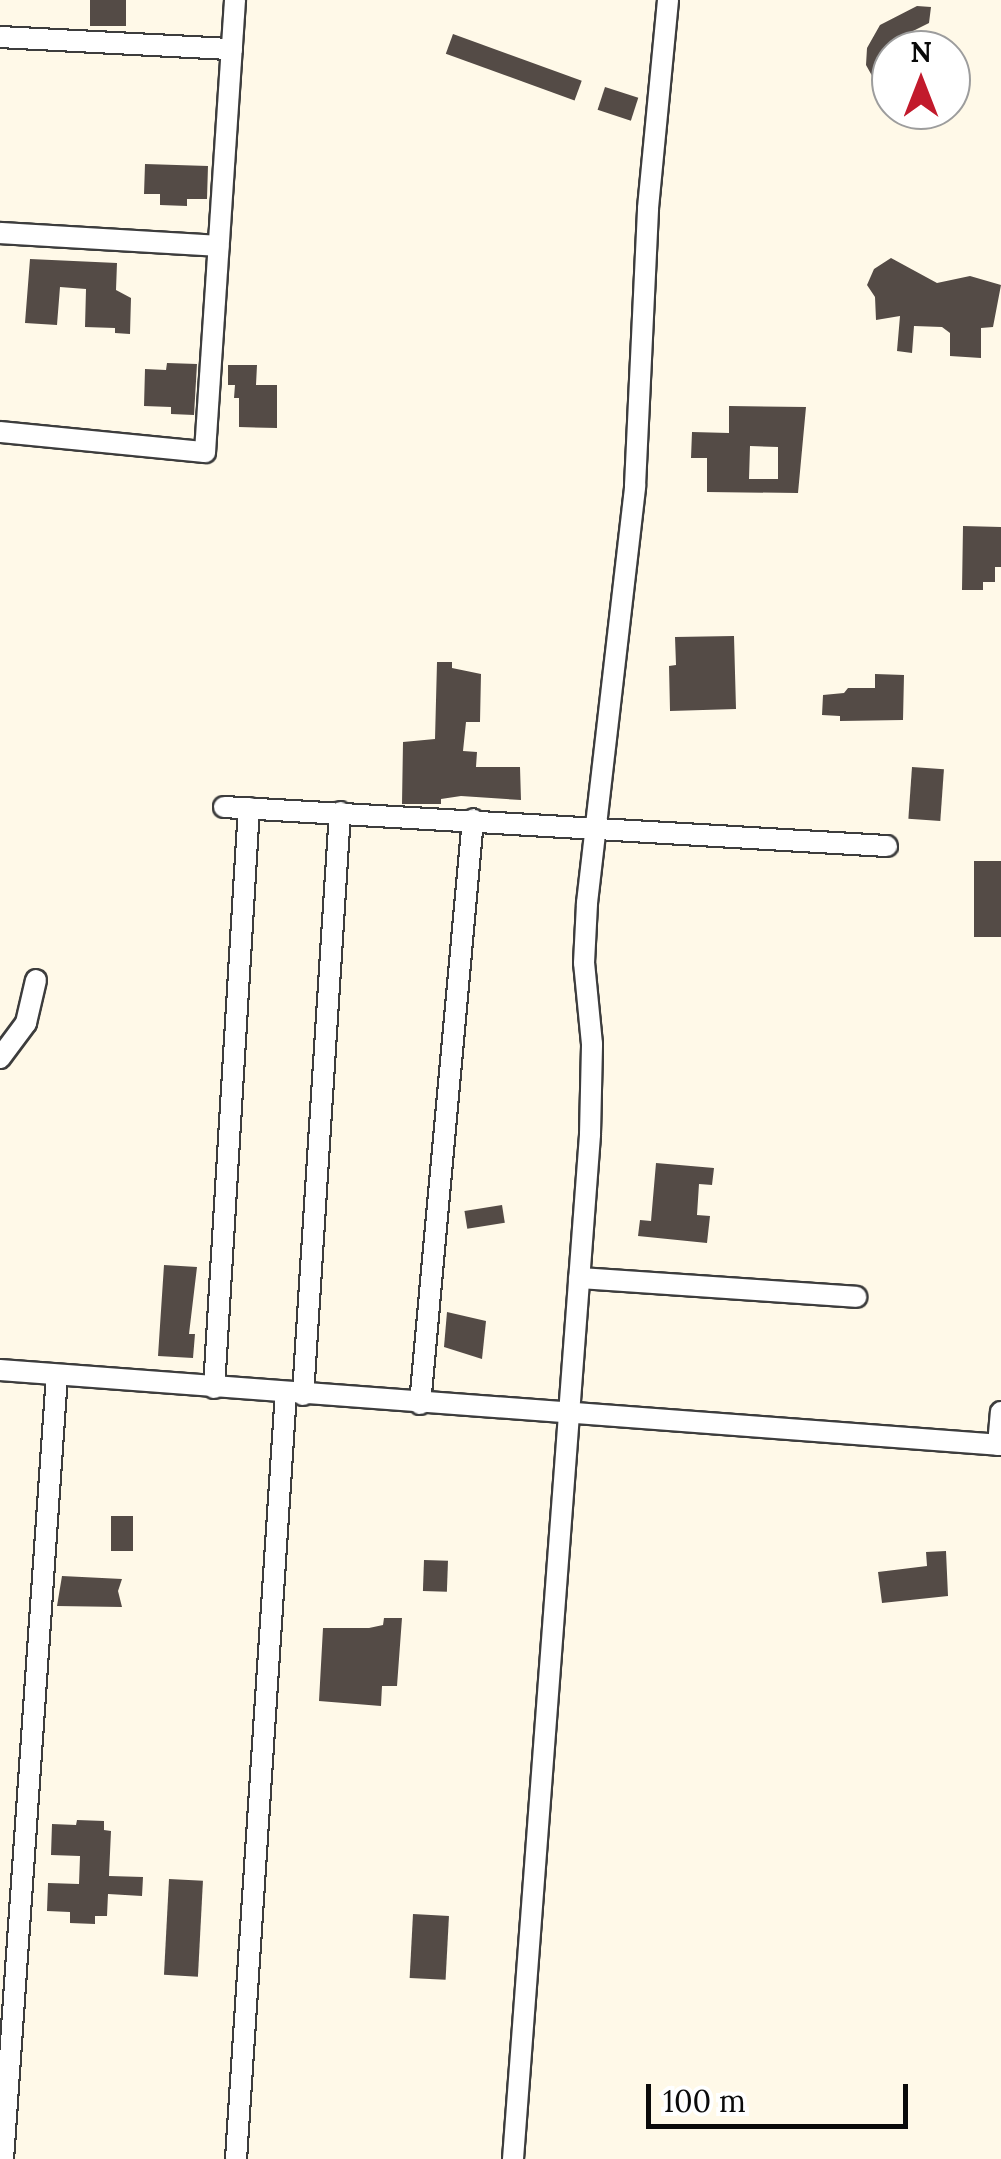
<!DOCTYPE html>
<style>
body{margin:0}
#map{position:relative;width:1001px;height:2159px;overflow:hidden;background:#fff9e8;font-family:Lora,serif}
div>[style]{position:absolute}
.building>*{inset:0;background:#544b46;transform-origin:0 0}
.roads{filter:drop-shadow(2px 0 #3d3d3d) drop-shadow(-2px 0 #3d3d3d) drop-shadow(0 2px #3d3d3d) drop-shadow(0 -2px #3d3d3d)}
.street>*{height:20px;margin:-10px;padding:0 10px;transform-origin:10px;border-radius:10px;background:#fff}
span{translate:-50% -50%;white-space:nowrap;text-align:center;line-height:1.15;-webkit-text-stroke:10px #fff;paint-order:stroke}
.north{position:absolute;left:871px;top:30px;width:100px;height:100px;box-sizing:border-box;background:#fff;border:2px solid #9d9d9d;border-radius:50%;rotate:0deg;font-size:28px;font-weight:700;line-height:40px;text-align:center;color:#0a0a0a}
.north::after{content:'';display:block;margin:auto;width:35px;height:45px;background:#c21a2c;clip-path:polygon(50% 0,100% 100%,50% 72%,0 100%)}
.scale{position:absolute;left:646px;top:2084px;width:262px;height:45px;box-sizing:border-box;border:5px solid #0a0a0a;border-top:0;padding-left:12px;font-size:30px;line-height:35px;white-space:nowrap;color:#0a0a0a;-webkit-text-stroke:8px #fff;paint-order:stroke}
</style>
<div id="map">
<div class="building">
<div style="left:90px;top:0;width:36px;height:26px"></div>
<div style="clip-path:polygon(917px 6px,931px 7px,929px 23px,901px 37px,897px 50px,891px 50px,891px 110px,866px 65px,867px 48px,880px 25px)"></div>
<div style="left:453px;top:34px;width:137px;height:21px;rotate:20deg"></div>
<div style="left:605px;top:87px;width:35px;height:24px;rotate:18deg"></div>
<div style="clip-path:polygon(145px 164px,208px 166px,207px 199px,187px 199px,187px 206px,160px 205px,160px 194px,144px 194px)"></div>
<div style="clip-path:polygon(891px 258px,937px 283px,970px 276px,1001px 285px,993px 327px,981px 328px,981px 358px,950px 356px,950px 333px,942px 327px,914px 326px,912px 353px,897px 351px,900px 316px,876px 320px,875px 297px,867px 285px,874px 269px)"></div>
<div style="clip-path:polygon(30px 259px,117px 263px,116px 290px,131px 298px,130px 334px,115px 333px,115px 328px,85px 327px,86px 289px,60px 287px,57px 325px,25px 323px)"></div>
<div style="clip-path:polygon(167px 363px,197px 364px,194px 415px,171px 414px,171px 407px,144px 406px,145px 369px,166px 370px)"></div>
<div style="clip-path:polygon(228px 365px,257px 365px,256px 385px,277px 385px,277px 428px,239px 427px,239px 398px,234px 398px,235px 385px,228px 385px)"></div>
<div style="clip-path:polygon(evenodd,729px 406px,806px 407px,798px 493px,707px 492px,707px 458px,691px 458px,692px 432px,729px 433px,729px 406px,750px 446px,778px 447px,778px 479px,749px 479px,750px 446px)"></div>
<div style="clip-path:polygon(963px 526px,1001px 527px,1001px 567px,995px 567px,995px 582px,983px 582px,983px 590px,962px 590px)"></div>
<div style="clip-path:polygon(734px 636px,736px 709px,670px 711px,669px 666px,676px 665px,675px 637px)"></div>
<div style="clip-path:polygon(437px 662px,452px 662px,452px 668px,481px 674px,480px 722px,466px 722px,463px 751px,477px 752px,476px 767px,520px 767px,521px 800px,461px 796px,441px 799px,441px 804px,402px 804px,403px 742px,435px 739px)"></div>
<div style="clip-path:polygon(875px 674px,904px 675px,903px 720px,840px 721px,840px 716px,822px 715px,823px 695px,844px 693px,848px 688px,875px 688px)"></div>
<div style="left:912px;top:767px;width:32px;height:52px;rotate:4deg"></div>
<div style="left:974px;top:861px;width:27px;height:76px"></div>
<div style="clip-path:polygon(656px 1163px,714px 1168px,712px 1185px,699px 1184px,697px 1215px,710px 1216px,707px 1243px,638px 1236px,640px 1220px,651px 1221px)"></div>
<div style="left:502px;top:1205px;width:18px;height:38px;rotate:81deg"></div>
<div style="clip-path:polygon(164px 1265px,197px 1267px,189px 1334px,195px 1334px,193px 1358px,158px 1356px)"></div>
<div style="clip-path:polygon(447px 1312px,486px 1321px,482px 1359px,444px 1347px)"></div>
<div style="left:111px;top:1516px;width:22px;height:35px"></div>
<div style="clip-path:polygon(946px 1551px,948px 1596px,882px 1603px,878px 1572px,927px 1566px,926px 1552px)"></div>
<div style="left:424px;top:1560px;width:24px;height:31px;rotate:2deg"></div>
<div style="clip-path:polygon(62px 1576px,122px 1579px,118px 1591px,122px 1607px,57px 1606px)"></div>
<div style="clip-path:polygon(384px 1618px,402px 1618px,397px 1686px,382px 1686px,381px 1706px,319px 1701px,323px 1628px,369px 1628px,383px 1625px)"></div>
<div style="clip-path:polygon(77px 1820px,104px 1821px,104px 1830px,111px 1831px,109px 1876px,143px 1877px,142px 1896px,108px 1894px,107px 1916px,95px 1916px,95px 1924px,70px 1923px,70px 1912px,47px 1911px,48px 1883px,79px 1884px,80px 1856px,51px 1855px,52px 1824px,76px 1825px)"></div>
<div style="left:169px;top:1879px;width:34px;height:96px;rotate:3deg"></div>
<div style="left:413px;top:1914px;width:36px;height:64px;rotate:3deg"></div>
</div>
<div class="roads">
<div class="street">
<div style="left:0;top:37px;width:232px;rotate:3deg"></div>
<div style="left:0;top:233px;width:219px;rotate:3.4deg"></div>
<div style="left:0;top:432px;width:206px;rotate:5.6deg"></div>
<div style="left:205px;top:452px;width:453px;rotate:-86.2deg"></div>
<div style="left:224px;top:807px;width:664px;rotate:3.37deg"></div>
<div style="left:0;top:1058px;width:44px;rotate:-53.4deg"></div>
<div style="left:26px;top:1023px;width:44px;rotate:-76.9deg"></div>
<div style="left:579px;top:1278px;width:278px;rotate:3.9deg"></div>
<div style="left:0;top:1370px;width:1004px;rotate:4.28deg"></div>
<div style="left:214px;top:1388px;width:581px;rotate:-86.55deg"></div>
<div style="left:303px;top:1395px;width:584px;rotate:-86.37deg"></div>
<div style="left:420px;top:1404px;width:587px;rotate:-84.82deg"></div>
<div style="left:998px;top:1445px;width:33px;rotate:-85deg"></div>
<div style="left:3px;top:2159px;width:786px;rotate:-86.06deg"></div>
<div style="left:236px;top:2159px;width:768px;rotate:-86.27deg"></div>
<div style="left:513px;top:2159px;width:1028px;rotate:-85.7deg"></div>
<div style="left:590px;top:1134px;width:90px;rotate:-88.7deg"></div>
<div style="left:592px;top:1044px;width:81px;rotate:-95.6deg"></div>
<div style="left:584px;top:963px;width:60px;rotate:-87.1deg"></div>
<div style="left:587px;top:903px;width:420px;rotate:-83.4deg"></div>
<div style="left:635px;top:486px;width:278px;rotate:-87.3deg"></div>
<div style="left:648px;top:208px;width:209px;rotate:-84.5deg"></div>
</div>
</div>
<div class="north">N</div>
<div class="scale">100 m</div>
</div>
